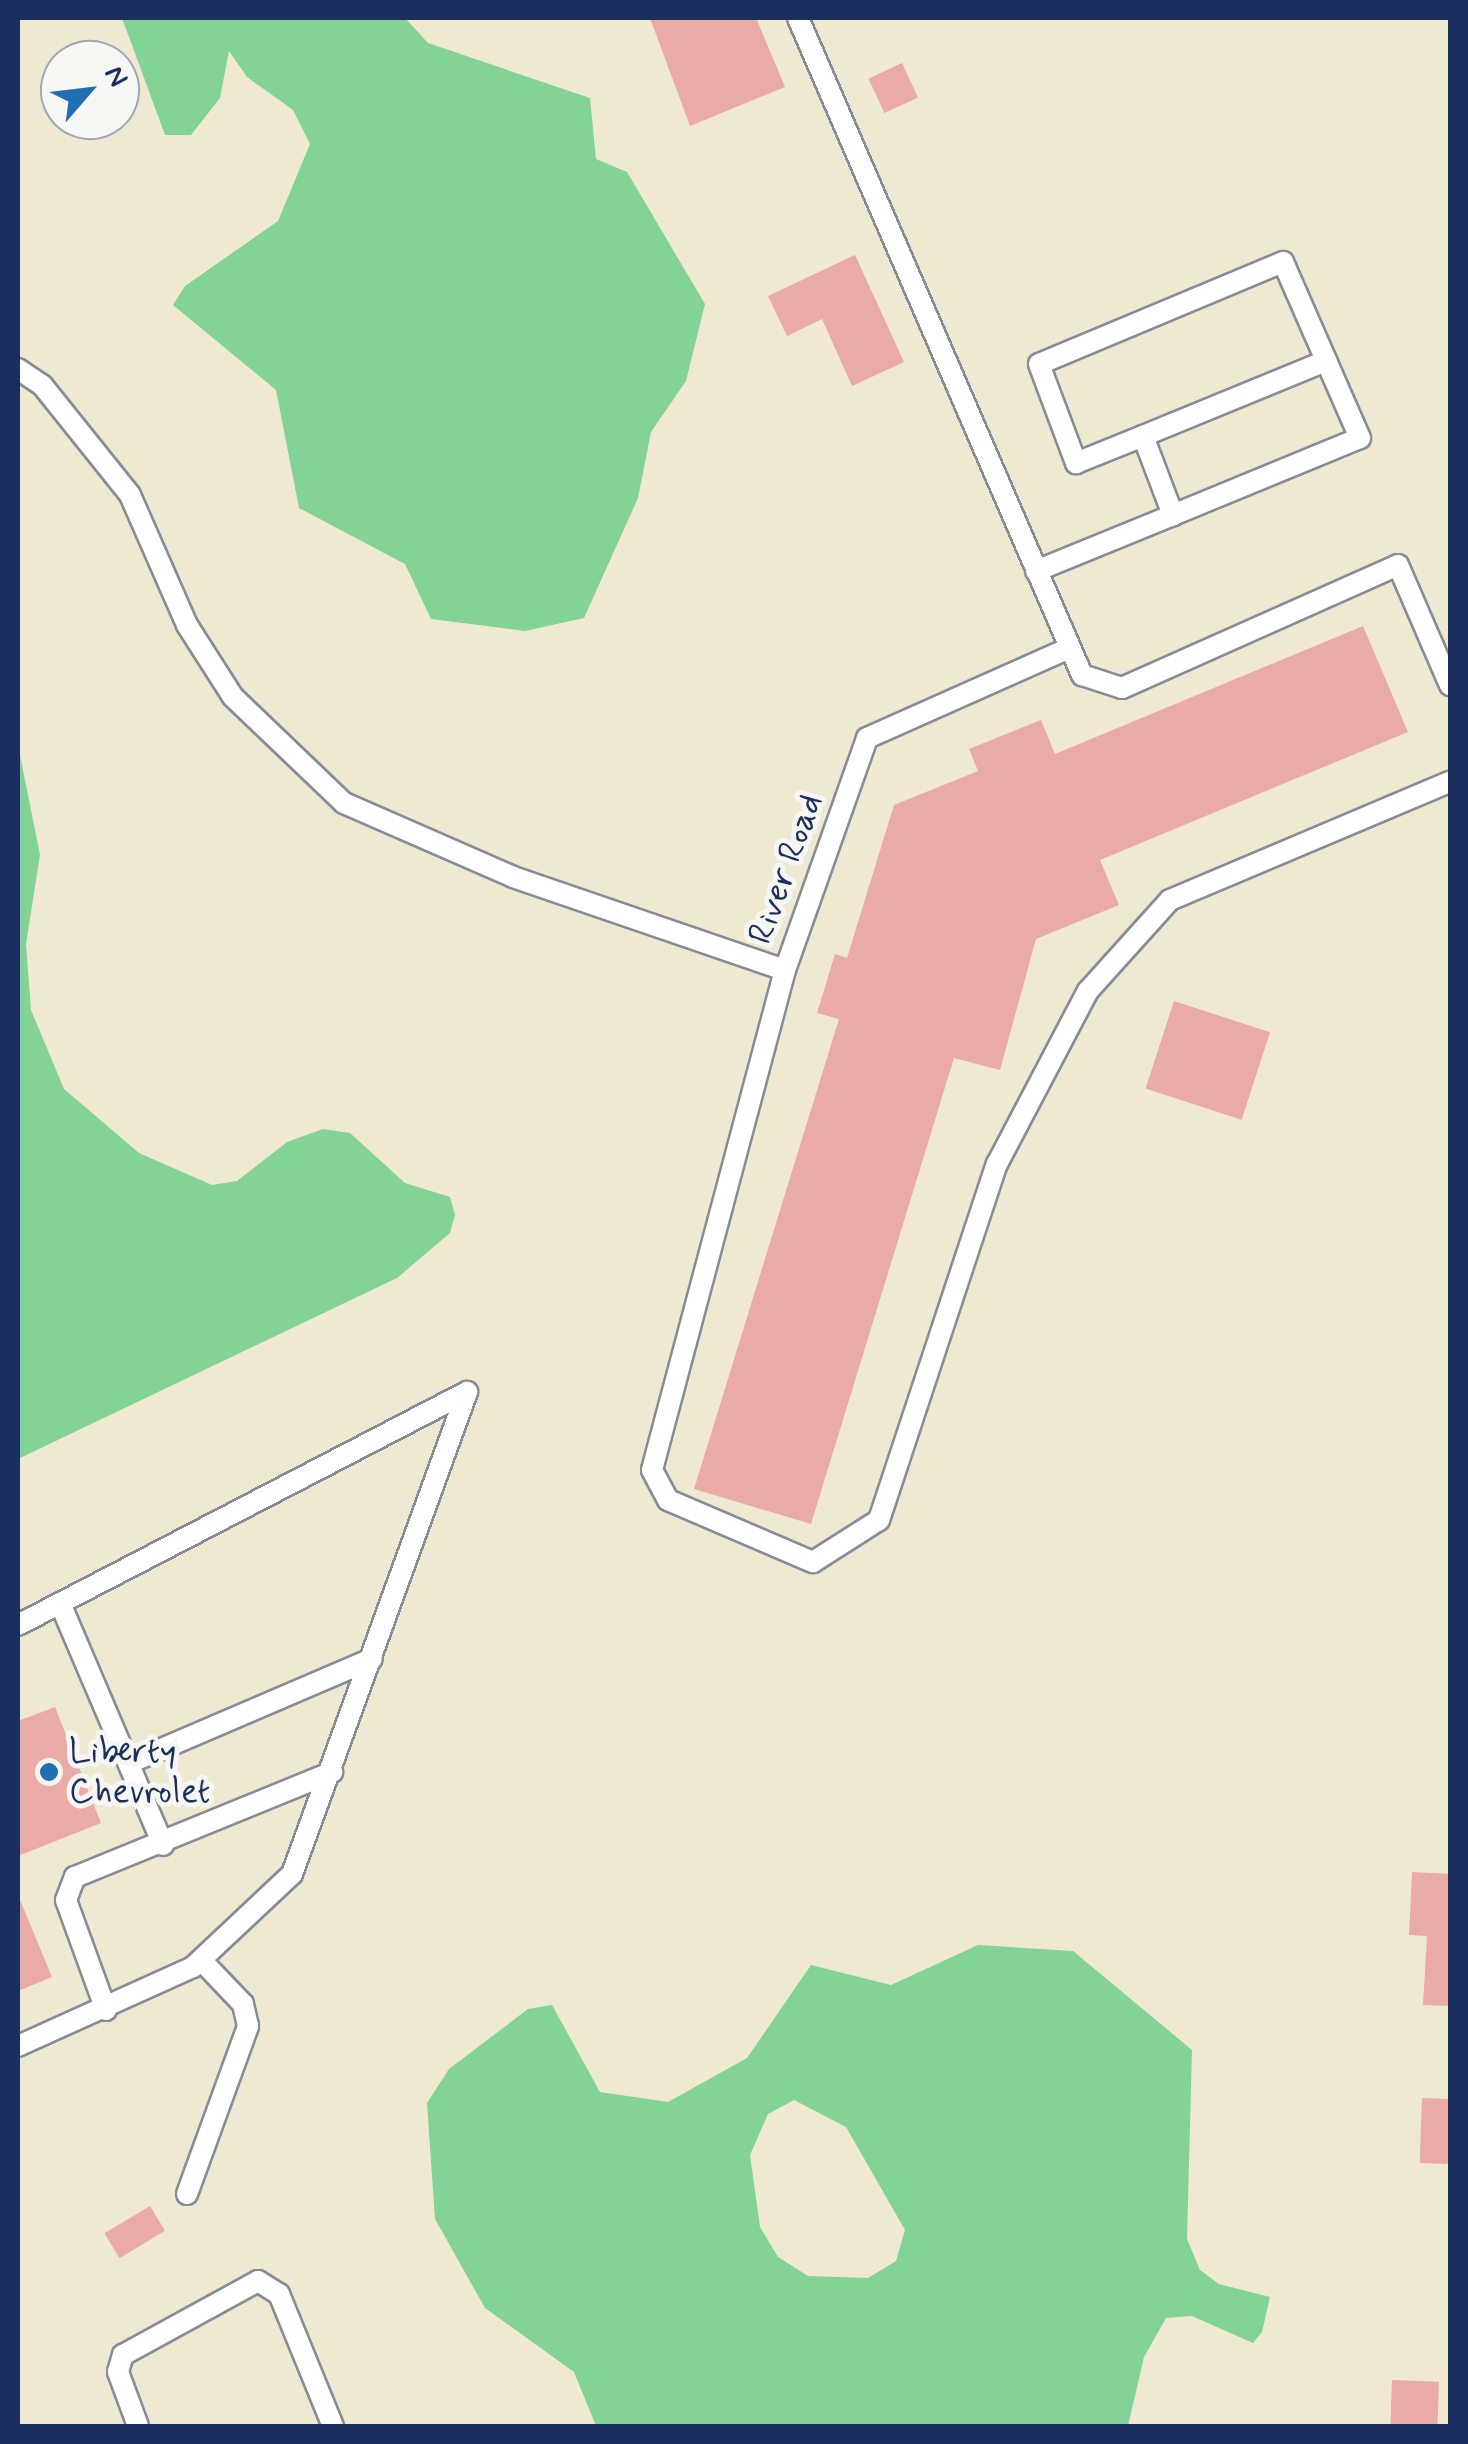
<!DOCTYPE html>
<style>
body{margin:0}
#map{position:relative;width:1468px;height:2444px;overflow:hidden;background:#efe9d2;font-family:Mynerve,sans-serif}
div>[style]{position:absolute}
.green>*{inset:0;background:#82d395}
.building>*{inset:0;background:#eaaaa5;transform-origin:0 0}
.roads{filter:drop-shadow(2px 0 #858c98) drop-shadow(-2px 0 #858c98) drop-shadow(0 2px #858c98) drop-shadow(0 -2px #858c98)}
.lane>*{height:20px;margin:-10px;padding:0 10px;transform-origin:10px;border-radius:10px;background:#fff}
.dots>*{width:28px;height:28px;translate:-50% -50%;box-sizing:border-box;border:5px solid #f6f6f2;border-radius:50%}
span{translate:-50% -50%;white-space:nowrap;text-align:center;line-height:1.15;-webkit-text-stroke:10px #f6f6f2;paint-order:stroke}
.street-label{font-size:35px;color:#1b2f5e}
.poi-label{font-size:35px;color:#1b2f5e}
.left{translate:0 -50%;text-align:left}
.frame{position:absolute;inset:0;border:20px solid #1b2f5e;pointer-events:none}
.north{position:absolute;left:40px;top:40px;width:100px;height:100px;box-sizing:border-box;background:#f6f6f2;border:2px solid #9ea6b7;border-radius:50%;rotate:62deg;font-size:28px;font-weight:700;line-height:40px;text-align:center;color:#1b2f5e}
.north::after{content:'';display:block;margin:auto;width:35px;height:45px;background:#1f6fb2;clip-path:polygon(50% 0,100% 100%,50% 72%,0 100%)}
</style>
<div id="map">
<div class="green">
<div style="clip-path:polygon(122px 18px,405px 18px,428px 43px,590px 98px,596px 159px,627px 172px,705px 304px,686px 381px,651px 432px,638px 498px,584px 618px,525px 631px,431px 619px,405px 564px,299px 508px,276px 390px,173px 305px,185px 286px,278px 221px,310px 144px,293px 110px,247px 77px,229px 51px,220px 98px,191px 135px,165px 135px)"></div>
<div style="clip-path:polygon(18px 745px,40px 855px,26px 944px,31px 1010px,64px 1089px,139px 1153px,212px 1185px,237px 1181px,287px 1142px,323px 1129px,350px 1133px,405px 1183px,450px 1197px,455px 1215px,450px 1233px,397px 1278px,18px 1459px)"></div>
<div style="clip-path:polygon(evenodd,978px 1945px,1073px 1951px,1192px 2050px,1187px 2239px,1200px 2270px,1219px 2284px,1270px 2297px,1262px 2332px,1253px 2343px,1192px 2316px,1166px 2318px,1144px 2357px,1128px 2426px,596px 2426px,574px 2372px,485px 2308px,435px 2219px,427px 2103px,449px 2069px,528px 2009px,552px 2005px,600px 2092px,668px 2102px,747px 2058px,811px 1965px,891px 1985px,978px 1945px,794px 2100px,846px 2127px,905px 2230px,896px 2261px,868px 2278px,808px 2276px,778px 2257px,760px 2227px,750px 2155px,768px 2114px,794px 2100px)"></div>
</div>
<div class="building">
<div style="clip-path:polygon(650px 18px,756px 18px,785px 87px,690px 126px)"></div>
<div style="left:902px;top:63px;width:38px;height:37px;rotate:65deg"></div>
<div style="clip-path:polygon(855px 255px,904px 362px,852px 386px,822px 319px,787px 336px,768px 296px)"></div>
<div style="clip-path:polygon(1363px 626px,1408px 732px,1100px 860px,1119px 905px,1036px 939px,1000px 1070px,954px 1058px,811px 1524px,694px 1489px,839px 1019px,817px 1013px,835px 954px,847px 958px,894px 805px,978px 771px,969px 749px,1041px 720px,1055px 754px)"></div>
<div style="left:1174px;top:1001px;width:101px;height:92px;rotate:18deg"></div>
<div style="clip-path:polygon(55px 1707px,101px 1823px,18px 1856px,18px 1721px)"></div>
<div style="clip-path:polygon(1412px 1872px,1450px 1874px,1450px 2006px,1423px 2005px,1427px 1936px,1409px 1935px)"></div>
<div style="clip-path:polygon(18px 1895px,52px 1977px,18px 1991px)"></div>
<div style="left:1422px;top:2098px;width:28px;height:65px;rotate:2deg"></div>
<div style="left:150px;top:2206px;width:29px;height:53px;rotate:59deg"></div>
<div style="left:1392px;top:2380px;width:47px;height:46px;rotate:2deg"></div>
</div>
<div class="roads">
<div class="lane">
<div style="left:798px;top:18px;width:716px;rotate:66.62deg"></div>
<div style="left:1082px;top:675px;width:42px;rotate:18deg"></div>
<div style="left:1122px;top:688px;width:302px;rotate:-24deg"></div>
<div style="left:1398px;top:565px;width:131px;rotate:66.6deg"></div>
<div style="left:18px;top:369px;width:29px;rotate:34deg"></div>
<div style="left:42px;top:385px;width:141px;rotate:51.3deg"></div>
<div style="left:130px;top:495px;width:142px;rotate:66.3deg"></div>
<div style="left:187px;top:625px;width:85px;rotate:57.4deg"></div>
<div style="left:233px;top:697px;width:153px;rotate:43.7deg"></div>
<div style="left:344px;top:803px;width:184px;rotate:23.6deg"></div>
<div style="left:513px;top:877px;width:287px;rotate:18.9deg"></div>
<div style="left:785px;top:970px;width:246px;rotate:-70.5deg"></div>
<div style="left:867px;top:738px;width:221px;rotate:-24deg"></div>
<div style="left:1143px;top:436px;width:198px;rotate:-22.3deg"></div>
<div style="left:1036px;top:571px;width:148px;rotate:-22.2deg"></div>
<div style="left:1173px;top:515px;width:202px;rotate:-22.4deg"></div>
<div style="left:1360px;top:438px;width:192px;rotate:-113.6deg"></div>
<div style="left:1283px;top:262px;width:264px;rotate:157.3deg"></div>
<div style="left:1039px;top:364px;width:106px;rotate:69.5deg"></div>
<div style="left:1076px;top:463px;width:72px;rotate:-21.9deg"></div>
<div style="left:1143px;top:436px;width:85px;rotate:69.2deg"></div>
<div style="left:785px;top:970px;width:517px;rotate:104.9deg"></div>
<div style="left:652px;top:1470px;width:34px;rotate:62deg"></div>
<div style="left:668px;top:1500px;width:158px;rotate:23.2deg"></div>
<div style="left:813px;top:1562px;width:78px;rotate:-32.5deg"></div>
<div style="left:879px;top:1520px;width:375px;rotate:-71.7deg"></div>
<div style="left:997px;top:1164px;width:195px;rotate:-62.3deg"></div>
<div style="left:1088px;top:991px;width:122px;rotate:-48deg"></div>
<div style="left:1170px;top:900px;width:304px;rotate:-22.9deg"></div>
<div style="left:60px;top:1603px;width:263px;rotate:66.9deg"></div>
<div style="left:18px;top:1625px;width:506px;rotate:-27.43deg"></div>
<div style="left:467px;top:1392px;width:513px;rotate:109.95deg"></div>
<div style="left:292px;top:1874px;width:136px;rotate:136.8deg"></div>
<div style="left:193px;top:1967px;width:192px;rotate:155.7deg"></div>
<div style="left:129px;top:1763px;width:264px;rotate:-23.2deg"></div>
<div style="left:106px;top:2010px;width:117px;rotate:-110deg"></div>
<div style="left:66px;top:1900px;width:25px;rotate:-69deg"></div>
<div style="left:75px;top:1877px;width:278px;rotate:-22.2deg"></div>
<div style="left:187px;top:2194px;width:179px;rotate:-70deg"></div>
<div style="left:248px;top:2026px;width:23px;rotate:-103deg"></div>
<div style="left:243px;top:2004px;width:59px;rotate:-133.6deg"></div>
<div style="left:138px;top:2426px;width:58px;rotate:-110.3deg"></div>
<div style="left:118px;top:2372px;width:18px;rotate:-74deg"></div>
<div style="left:123px;top:2355px;width:154px;rotate:-28.7deg"></div>
<div style="left:258px;top:2281px;width:25px;rotate:32deg"></div>
<div style="left:279px;top:2294px;width:143px;rotate:67.8deg"></div>
</div>
</div>
<div class="dots">
<div style="left:49px;top:1772px;background:#1f6fb2"></div>
</div>
<div class="street-label">
<span style="left:786px;top:869px;rotate:-70deg">River Road</span>
</div>
<div class="poi-label">
<span class="left" style="left:69px;top:1772px">Liberty<br>Chevrolet</span>
</div>
<div class="frame"></div>
<div class="north">N</div>
</div>
